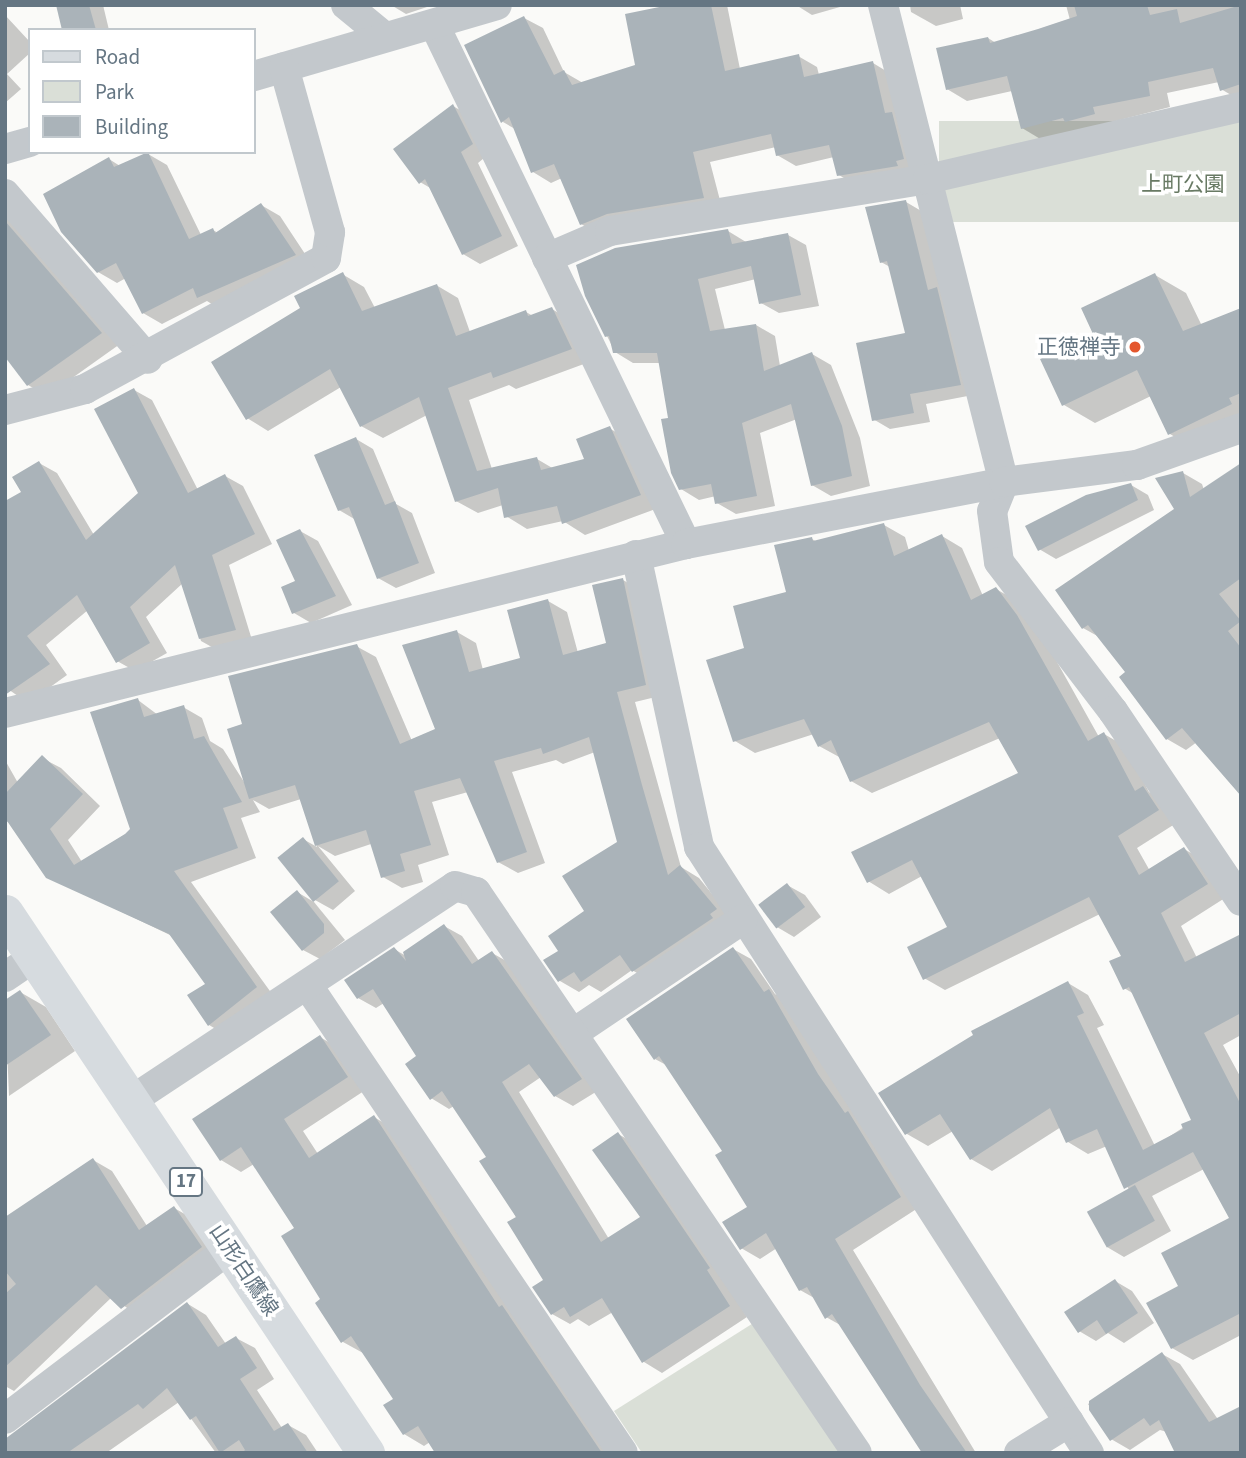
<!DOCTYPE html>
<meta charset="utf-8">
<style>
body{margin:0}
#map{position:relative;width:1246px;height:1458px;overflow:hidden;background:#fafaf8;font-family:"Source Sans 3","Noto Sans JP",sans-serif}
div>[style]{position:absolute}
.green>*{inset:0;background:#dadfd7;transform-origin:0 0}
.shadow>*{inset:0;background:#0003}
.building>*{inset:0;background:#aab3b9;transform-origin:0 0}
.minor>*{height:30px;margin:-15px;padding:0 15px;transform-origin:15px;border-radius:15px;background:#c3c8cc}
.major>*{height:37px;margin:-18.5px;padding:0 18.5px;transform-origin:18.5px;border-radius:18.5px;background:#d6dbdf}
.dots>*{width:19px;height:19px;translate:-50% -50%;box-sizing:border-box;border:4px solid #fff;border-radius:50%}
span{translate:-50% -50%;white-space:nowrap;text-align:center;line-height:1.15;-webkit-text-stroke:7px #fff;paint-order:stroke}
.shield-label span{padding:2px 5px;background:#fff;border:2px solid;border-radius:5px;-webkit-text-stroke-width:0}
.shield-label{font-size:19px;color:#657683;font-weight:700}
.park-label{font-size:21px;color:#687a64}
.poi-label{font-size:21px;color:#657683}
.right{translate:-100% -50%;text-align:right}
.street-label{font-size:21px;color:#657683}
.frame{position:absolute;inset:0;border:7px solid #657683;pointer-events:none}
.legend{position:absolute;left:28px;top:28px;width:228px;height:126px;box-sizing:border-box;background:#fff;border:2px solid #c1c8cd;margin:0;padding:9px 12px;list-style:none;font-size:21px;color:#657683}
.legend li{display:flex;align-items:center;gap:14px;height:35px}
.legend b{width:35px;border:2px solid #c1c8cd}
</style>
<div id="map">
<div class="green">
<div style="left:1241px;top:121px;width:101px;height:302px;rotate:90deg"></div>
<div style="clip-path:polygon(755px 1322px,843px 1453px,642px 1453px,614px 1411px)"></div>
</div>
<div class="shadow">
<div style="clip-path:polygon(57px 5px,103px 5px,109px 30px,64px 30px)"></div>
<div style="clip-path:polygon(391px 5px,433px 5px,406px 14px)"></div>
<div style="clip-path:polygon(670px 5px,727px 5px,740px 69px,798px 56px,817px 67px,819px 75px,873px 63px,891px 74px,921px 169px,857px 186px,839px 175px,834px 157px,796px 166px,777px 155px,776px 147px,710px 162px,722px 208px,599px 234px,581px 224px,562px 178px,551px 183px,533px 172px,515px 129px,503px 122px,524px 18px,543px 28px,564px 72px,583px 83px,637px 66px)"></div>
<div style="clip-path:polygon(796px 5px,847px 5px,812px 15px)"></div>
<div style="clip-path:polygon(910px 5px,960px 5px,963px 19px,936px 26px,911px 12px)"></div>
<div style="clip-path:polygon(1066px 5px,1241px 5px,1241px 101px,1221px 89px,1219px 82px,1167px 93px,1170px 107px,1042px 140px,1022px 128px,1012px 91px,967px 101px,947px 89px,988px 38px,996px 43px,1070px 20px)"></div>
<div style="clip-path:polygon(5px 15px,30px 42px,30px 53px,7px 74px,21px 89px,5px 103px)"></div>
<div style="clip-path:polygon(453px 106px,470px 116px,489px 154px,478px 163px,518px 246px,480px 264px,463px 254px,432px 189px,420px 182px)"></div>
<div style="clip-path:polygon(148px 154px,167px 165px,201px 235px,213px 230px,218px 233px,261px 205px,280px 216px,313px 266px,218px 308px,207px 301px,162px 324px,143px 313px,126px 278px,117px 283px,98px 272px,109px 159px,120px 166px)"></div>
<div style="clip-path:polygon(906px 202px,923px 212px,978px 394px,926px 404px,930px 422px,890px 429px,873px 419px,907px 335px,890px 267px,881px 262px)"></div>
<div style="clip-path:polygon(5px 204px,120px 344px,47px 396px,28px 385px,5px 355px)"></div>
<div style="clip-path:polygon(728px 231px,746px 242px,788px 235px,806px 245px,819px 306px,779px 313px,761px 303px,756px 279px,715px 289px,725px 330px,756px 325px,775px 336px,780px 366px,812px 354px,831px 365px,860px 438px,870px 486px,831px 496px,812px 485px,797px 419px,760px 433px,775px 506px,736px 514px,717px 503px,716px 496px,699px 500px,681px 489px,661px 363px,633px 363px,615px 352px,607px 336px)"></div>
<div style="clip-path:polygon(342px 274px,364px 287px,375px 308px,436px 285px,458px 298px,470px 332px,526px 312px,533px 316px,552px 309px,573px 322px,592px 361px,516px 389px,509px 385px,469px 400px,492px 469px,537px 459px,554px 469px,586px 460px,609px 428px,631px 441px,661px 507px,585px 535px,563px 521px,527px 529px,506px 516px,503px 505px,478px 513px,456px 501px,427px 415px,383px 438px,361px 426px,341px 387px,268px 431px,247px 418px,302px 309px)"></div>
<div style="clip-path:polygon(1155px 275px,1186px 293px,1202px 326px,1241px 310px,1241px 432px,1200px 452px,1170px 434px,1151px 396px,1095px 423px,1064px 405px,1095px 335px)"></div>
<div style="clip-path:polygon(134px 390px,152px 400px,198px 490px,225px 476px,243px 486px,272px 544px,229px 565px,252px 640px,219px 651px,201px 641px,183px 583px,146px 617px,167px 653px,135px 671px,117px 661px,88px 610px,46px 645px,67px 675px,28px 703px,5px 687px,23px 493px,39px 463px,57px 473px,94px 535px,140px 493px)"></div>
<div style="clip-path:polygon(356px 439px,373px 449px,396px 504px,412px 513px,435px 573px,396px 588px,378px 578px,356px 520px,339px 510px)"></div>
<div style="clip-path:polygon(1241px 465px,1241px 792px,1197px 742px,1186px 750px,1167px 739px,1128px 673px,1101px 638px,1083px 628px,1176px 510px,1183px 473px,1202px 484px,1204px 490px)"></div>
<div style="clip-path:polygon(1131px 485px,1148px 495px,1154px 510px,1056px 559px,1039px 549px)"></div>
<div style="clip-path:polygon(884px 525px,905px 537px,909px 551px,942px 536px,962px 548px,983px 596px,996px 589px,1017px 601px,1038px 628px,1099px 737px,1104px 734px,1125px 746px,1149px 792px,1164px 800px,1178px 822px,1137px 848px,1150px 871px,1184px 849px,1205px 861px,1228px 896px,1181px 926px,1197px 958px,1241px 936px,1241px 1035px,1223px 1045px,1241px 1078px,1241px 1335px,1193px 1360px,1172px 1348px,1180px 1287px,1231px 1219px,1204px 1169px,1152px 1196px,1171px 1231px,1124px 1257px,1107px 1247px,1129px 1190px,1107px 1146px,1088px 1154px,1068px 1142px,1061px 1127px,992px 1171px,971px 1159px,953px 1131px,928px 1146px,907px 1134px,881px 1094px,1068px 983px,1088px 995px,1104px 1025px,1097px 1028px,1155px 1146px,1193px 1121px,1134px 994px,1124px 988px,1124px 956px,1100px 914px,945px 990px,924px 978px,949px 928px,922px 876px,889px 894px,868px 881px,1020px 774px,1000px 738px,872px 793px,851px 781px,841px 758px,819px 746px,814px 734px,755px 753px,735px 741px,746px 649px,788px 593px,812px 539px,817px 542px)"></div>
<div style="clip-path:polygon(300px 531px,318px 541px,352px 605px,311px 623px,294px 613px)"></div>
<div style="clip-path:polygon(623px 580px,642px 591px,664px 695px,635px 702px,681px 867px,699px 878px,734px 921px,652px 982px,632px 970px,601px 992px,589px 985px,579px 992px,560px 981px,561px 951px,587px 911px,619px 843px,595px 752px,563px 764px,556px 760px,512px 772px,545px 863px,518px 873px,498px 862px,468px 792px,432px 802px,449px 855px,418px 865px,423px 882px,402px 888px,383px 877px,371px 844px,335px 856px,318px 846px,355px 891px,333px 910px,315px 900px,303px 839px,317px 847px,301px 799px,269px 809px,253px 800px,260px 812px,241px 818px,256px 858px,191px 882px,275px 998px,228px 1036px,209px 1025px,207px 984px,172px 936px,47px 876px,9px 821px,5px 823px,5px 760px,18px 783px,42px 758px,61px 768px,100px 806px,68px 840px,82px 862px,132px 830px,138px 700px,158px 715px,183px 707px,202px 718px,210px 741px,223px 749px,246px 785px,244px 725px,356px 646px,376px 657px,412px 741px,437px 730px,457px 632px,476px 643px,483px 670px,523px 660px,548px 601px,567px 612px,578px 653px,608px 644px)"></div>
<div style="clip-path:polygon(787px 885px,805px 895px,821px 917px,794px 937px,777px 927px)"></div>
<div style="clip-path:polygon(297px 892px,314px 902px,345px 940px,320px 959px,303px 950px)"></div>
<div style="clip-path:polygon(444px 926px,462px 936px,479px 961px,492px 953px,510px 963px,599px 1090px,573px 1106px,555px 1096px,541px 1077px,519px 1092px,609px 1239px,643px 1217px,618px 1134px,636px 1144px,747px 1317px,662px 1373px,644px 1362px,613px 1312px,589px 1326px,578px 1319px,570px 1324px,552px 1314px,546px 1281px,488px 1158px,454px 1106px,449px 1109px,431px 1098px,418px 1057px,384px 1003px,376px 1008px,358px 998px,394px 949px,406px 956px)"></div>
<div style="clip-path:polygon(733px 949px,751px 959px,775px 994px,787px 1001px,918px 1208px,853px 1250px,976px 1453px,923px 1453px,842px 1326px,826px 1317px,816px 1299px,800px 1290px,777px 1248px,760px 1259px,741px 1248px,749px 1207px,724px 1151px,668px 1066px,655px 1059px)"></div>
<div style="clip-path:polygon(20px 992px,46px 1007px,75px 1051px,9px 1096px,5px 1002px)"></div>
<div style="clip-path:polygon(320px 1037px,340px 1049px,367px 1089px,303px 1131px,318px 1154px,374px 1117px,394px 1129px,613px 1453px,438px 1453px,430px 1442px,424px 1446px,404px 1434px,395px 1399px,363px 1353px,343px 1342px,297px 1229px,254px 1164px,241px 1172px,221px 1160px)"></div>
<div style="clip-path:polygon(93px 1160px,112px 1171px,147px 1226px,174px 1208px,192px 1218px,219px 1258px,141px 1318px,112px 1297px,14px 1391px,5px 1386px,5px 1221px)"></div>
<div style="clip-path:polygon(1115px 1281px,1132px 1291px,1154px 1323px,1124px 1343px,1108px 1333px,1096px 1341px,1079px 1331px)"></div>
<div style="clip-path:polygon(188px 1304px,206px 1315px,226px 1344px,236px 1338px,255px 1348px,274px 1379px,257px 1390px,282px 1428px,288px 1425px,306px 1435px,318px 1453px,216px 1453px,179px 1402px,106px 1453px,5px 1453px)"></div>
<div style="clip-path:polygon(1162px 1354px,1180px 1364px,1241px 1453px,1160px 1430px,1130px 1450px,1111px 1439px,1088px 1404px)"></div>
</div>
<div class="building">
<div style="clip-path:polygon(56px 5px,89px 5px,96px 30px,62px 30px)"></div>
<div style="clip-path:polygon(669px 5px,711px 5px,725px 71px,799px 54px,804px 77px,873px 61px,885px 113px,892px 112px,904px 159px,896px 161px,898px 166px,837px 176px,829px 145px,776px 156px,771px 134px,693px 152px,704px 198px,607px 214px,580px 225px,554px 164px,531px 173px,509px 117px,501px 123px,464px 45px,524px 16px,554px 75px,564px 70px,572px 85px,635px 65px,625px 14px)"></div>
<div style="clip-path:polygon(1074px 5px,1147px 5px,1150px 15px,1177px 9px,1180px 23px,1241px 5px,1241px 84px,1220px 91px,1213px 68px,1148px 82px,1150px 96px,1093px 107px,1095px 114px,1065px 122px,1063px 118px,1021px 129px,1007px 76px,946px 90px,936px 48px,988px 37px,990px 43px,1038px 29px,1077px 16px)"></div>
<div style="clip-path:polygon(453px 104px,473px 144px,461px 152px,502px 236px,462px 255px,425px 179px,419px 184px,393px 149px)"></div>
<div style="clip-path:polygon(148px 152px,189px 239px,213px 228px,215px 233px,261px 203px,296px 255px,197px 298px,193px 288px,142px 314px,116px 263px,97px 273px,61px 232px,43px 194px,109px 157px,114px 167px)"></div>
<div style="clip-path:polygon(906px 200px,928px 290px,937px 287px,961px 385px,910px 394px,914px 413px,872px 421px,856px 343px,905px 333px,887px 261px,880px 263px,865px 207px)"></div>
<div style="clip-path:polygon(5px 221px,102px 333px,27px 386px,5px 357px)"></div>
<div style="clip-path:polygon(728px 229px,732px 244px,788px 233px,801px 295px,759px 304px,751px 266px,698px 279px,710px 331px,756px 324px,764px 371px,812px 352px,842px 426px,852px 476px,811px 486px,791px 404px,742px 423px,757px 496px,715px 504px,711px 484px,679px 490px,671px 473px,661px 419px,668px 418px,657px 353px,613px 353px,609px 336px,605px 337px,585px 296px,576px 265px,615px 248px)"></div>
<div style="clip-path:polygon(343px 272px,362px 311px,437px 284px,456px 336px,526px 310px,528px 316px,552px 307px,572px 349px,493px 378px,491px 372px,448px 388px,477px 471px,537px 457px,541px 470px,584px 459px,576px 439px,610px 426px,641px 495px,562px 524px,557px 506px,504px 518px,498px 488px,455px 502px,419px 397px,360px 427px,330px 369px,246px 420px,211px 362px,300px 308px,294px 296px)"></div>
<div style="clip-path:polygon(1155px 273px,1183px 331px,1241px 308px,1241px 393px,1229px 398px,1232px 404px,1168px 435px,1137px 370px,1062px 406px,1040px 359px,1093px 334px,1081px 308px)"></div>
<div style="clip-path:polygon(134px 388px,188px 493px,225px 474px,255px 534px,212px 555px,236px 630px,199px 639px,175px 565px,130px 607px,150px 643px,116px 663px,77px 595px,27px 636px,50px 664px,5px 695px,5px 501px,21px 492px,12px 477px,39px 461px,86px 540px,138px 493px,94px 409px)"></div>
<div style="clip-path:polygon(356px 437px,385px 505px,395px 501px,419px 563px,377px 579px,349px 507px,338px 511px,314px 455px)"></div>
<div style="clip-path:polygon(1241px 463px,1241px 578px,1219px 594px,1241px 621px,1228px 631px,1241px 648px,1241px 796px,1182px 728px,1166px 740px,1119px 677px,1125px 672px,1088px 625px,1082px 629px,1055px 590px,1174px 509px,1155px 478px,1183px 471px,1190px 497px)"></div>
<div style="clip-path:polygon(1131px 483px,1138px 500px,1038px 551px,1025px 526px,1086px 495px)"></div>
<div style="clip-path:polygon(884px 523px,894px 556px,942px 534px,971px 600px,996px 587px,1017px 615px,1088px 741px,1104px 732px,1135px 791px,1143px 786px,1159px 810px,1118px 836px,1139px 875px,1184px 847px,1208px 884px,1161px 913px,1185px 962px,1241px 934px,1241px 1013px,1204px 1033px,1241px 1105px,1241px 1313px,1171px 1349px,1146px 1303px,1178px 1286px,1161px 1253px,1229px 1218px,1193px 1152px,1124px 1189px,1097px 1129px,1066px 1143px,1050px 1108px,970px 1160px,940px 1114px,905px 1135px,878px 1093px,973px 1035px,971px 1031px,1068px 981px,1084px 1013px,1077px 1016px,1143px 1150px,1183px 1129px,1181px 1124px,1191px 1120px,1129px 987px,1123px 990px,1109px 961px,1121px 956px,1089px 897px,923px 980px,907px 947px,947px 927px,912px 860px,867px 883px,851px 852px,1018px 773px,989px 722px,850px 782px,831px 740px,818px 747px,804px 719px,733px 742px,706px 660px,744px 648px,733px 606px,786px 592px,774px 545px,812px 537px,813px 541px)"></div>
<div style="clip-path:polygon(300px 529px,336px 596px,292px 614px,281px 587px,295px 581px,276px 540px)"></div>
<div style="clip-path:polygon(623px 578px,646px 685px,617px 692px,642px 785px,668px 875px,680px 865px,717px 909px,710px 914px,713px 918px,632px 972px,620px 955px,581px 982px,574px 972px,558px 982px,543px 960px,558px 951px,548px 936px,584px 911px,562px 876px,617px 842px,589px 737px,543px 754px,541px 748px,494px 761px,527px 852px,497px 863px,460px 778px,414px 791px,431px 845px,400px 854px,405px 871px,381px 878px,366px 830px,315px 846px,295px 785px,249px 799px,227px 729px,242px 724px,228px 676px,357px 644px,400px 744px,435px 729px,402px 645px,457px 630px,469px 672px,520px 658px,507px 610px,548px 599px,563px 655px,606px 643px,592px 585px)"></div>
<div style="clip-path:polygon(138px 698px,144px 717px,184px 705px,194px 739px,204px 736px,242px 802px,223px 808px,238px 848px,174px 871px,257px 987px,208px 1026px,187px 995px,205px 984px,169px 934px,46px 878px,5px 818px,5px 794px,42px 755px,83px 794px,50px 829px,74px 865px,125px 834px,130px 829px,90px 712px)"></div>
<div style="left:303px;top:837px;width:57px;height:33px;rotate:51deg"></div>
<div style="left:787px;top:883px;width:30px;height:36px;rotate:53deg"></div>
<div style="clip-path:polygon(297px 890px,324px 924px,324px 933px,302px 951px,270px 912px)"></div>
<div style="clip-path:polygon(444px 924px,472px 964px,492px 951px,582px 1079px,554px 1097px,529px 1064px,502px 1082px,601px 1242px,640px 1217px,592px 1150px,618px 1132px,710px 1268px,707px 1270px,730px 1306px,642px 1363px,602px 1298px,570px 1317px,564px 1307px,551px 1315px,532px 1287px,543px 1280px,507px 1222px,516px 1217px,479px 1161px,486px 1157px,442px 1091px,430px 1100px,405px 1064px,416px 1056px,373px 989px,357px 999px,344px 980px,394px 947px,406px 961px,403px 952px)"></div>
<div style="clip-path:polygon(733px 947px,764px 992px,769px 989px,818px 1074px,845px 1113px,848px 1111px,901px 1197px,835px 1239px,920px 1385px,967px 1453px,922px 1453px,832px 1314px,825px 1319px,807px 1287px,799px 1291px,766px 1233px,740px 1250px,722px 1222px,747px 1207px,715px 1155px,722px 1151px,659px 1056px,654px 1060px,626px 1019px)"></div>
<div style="clip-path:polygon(20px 990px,51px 1035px,5px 1066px,5px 1000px)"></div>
<div style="clip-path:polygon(320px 1035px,348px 1077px,284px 1119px,309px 1158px,374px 1115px,499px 1307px,502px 1305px,602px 1453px,435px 1453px,418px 1426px,403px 1435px,383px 1405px,393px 1399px,351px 1336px,341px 1343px,315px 1303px,320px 1299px,281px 1236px,294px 1228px,241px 1147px,220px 1161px,192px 1119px)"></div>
<div style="clip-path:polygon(93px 1158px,139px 1230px,174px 1206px,202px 1247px,121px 1309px,96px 1285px,5px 1367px,5px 1294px,16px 1284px,5px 1271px,5px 1217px)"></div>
<div style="left:1135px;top:1185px;width:41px;height:55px;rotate:61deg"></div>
<div style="clip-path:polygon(1115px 1279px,1138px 1313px,1106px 1334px,1097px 1320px,1078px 1333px,1064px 1312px)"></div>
<div style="clip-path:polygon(187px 1302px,218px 1347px,236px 1336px,257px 1368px,240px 1379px,274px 1431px,288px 1423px,308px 1453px,242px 1453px,245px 1450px,239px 1440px,220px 1453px,196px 1416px,190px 1420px,167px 1388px,143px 1409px,138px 1404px,67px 1453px,5px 1453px,5px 1439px)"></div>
<div style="clip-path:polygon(1162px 1352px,1209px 1422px,1241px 1406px,1241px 1453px,1175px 1453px,1159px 1420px,1150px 1426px,1144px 1418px,1110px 1441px,1089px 1410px,1089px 1401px)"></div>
</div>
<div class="minor">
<div style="left:346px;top:5px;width:50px;rotate:39.4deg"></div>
<div style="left:883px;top:5px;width:492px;rotate:75.8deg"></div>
<div style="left:1004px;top:482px;width:31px;rotate:112deg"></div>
<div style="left:992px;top:511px;width:51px;rotate:82.2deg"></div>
<div style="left:999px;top:562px;width:188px;rotate:52.6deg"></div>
<div style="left:1113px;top:711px;width:229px;rotate:56deg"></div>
<div style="left:434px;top:24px;width:578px;rotate:64.14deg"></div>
<div style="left:254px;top:76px;width:253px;rotate:-16.3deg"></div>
<div style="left:5px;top:149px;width:26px;rotate:-16deg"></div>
<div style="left:5px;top:194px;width:218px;rotate:49.1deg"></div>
<div style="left:547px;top:258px;width:69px;rotate:-23.2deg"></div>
<div style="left:610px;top:231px;width:322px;rotate:-9.3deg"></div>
<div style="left:928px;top:179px;width:321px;rotate:-13deg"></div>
<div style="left:5px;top:410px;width:83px;rotate:-14.7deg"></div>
<div style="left:85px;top:389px;width:274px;rotate:-28.5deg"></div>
<div style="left:326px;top:258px;width:26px;rotate:-81deg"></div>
<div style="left:330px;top:232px;width:171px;rotate:-105.6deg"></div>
<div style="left:636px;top:555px;width:299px;rotate:77.8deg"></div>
<div style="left:699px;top:847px;width:721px;rotate:57.24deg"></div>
<div style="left:5px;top:713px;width:702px;rotate:-13.94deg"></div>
<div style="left:686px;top:544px;width:324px;rotate:-11deg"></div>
<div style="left:1004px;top:482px;width:134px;rotate:-7.3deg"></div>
<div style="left:1137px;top:465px;width:110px;rotate:-19.6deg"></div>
<div style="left:5px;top:977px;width:36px;rotate:-34deg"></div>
<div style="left:308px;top:986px;width:563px;rotate:56deg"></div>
<div style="left:575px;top:1032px;width:202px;rotate:-33.9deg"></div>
<div style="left:132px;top:1100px;width:387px;rotate:-33.5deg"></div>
<div style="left:455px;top:886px;width:22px;rotate:16deg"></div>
<div style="left:476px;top:892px;width:678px;rotate:55.82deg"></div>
<div style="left:5px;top:1419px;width:283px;rotate:-37.2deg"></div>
<div style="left:1019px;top:1453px;width:59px;rotate:-31.8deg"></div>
</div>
<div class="major">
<div style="left:5px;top:913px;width:650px;rotate:56.24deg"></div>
</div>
<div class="dots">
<div style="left:1135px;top:347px;background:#e4572e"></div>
</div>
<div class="shield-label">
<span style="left:186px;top:1182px">17</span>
</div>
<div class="park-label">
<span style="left:1183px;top:184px">上町公園</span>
</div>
<div class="poi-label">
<span class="right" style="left:1121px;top:347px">正徳禅寺</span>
</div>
<div class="street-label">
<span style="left:244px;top:1270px;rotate:56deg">山形白鷹線</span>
</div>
<div class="frame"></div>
<ul class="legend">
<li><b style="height:9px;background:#d6dbdf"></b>Road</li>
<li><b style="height:19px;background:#dadfd7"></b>Park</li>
<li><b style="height:19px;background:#aab3b9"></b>Building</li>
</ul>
</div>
